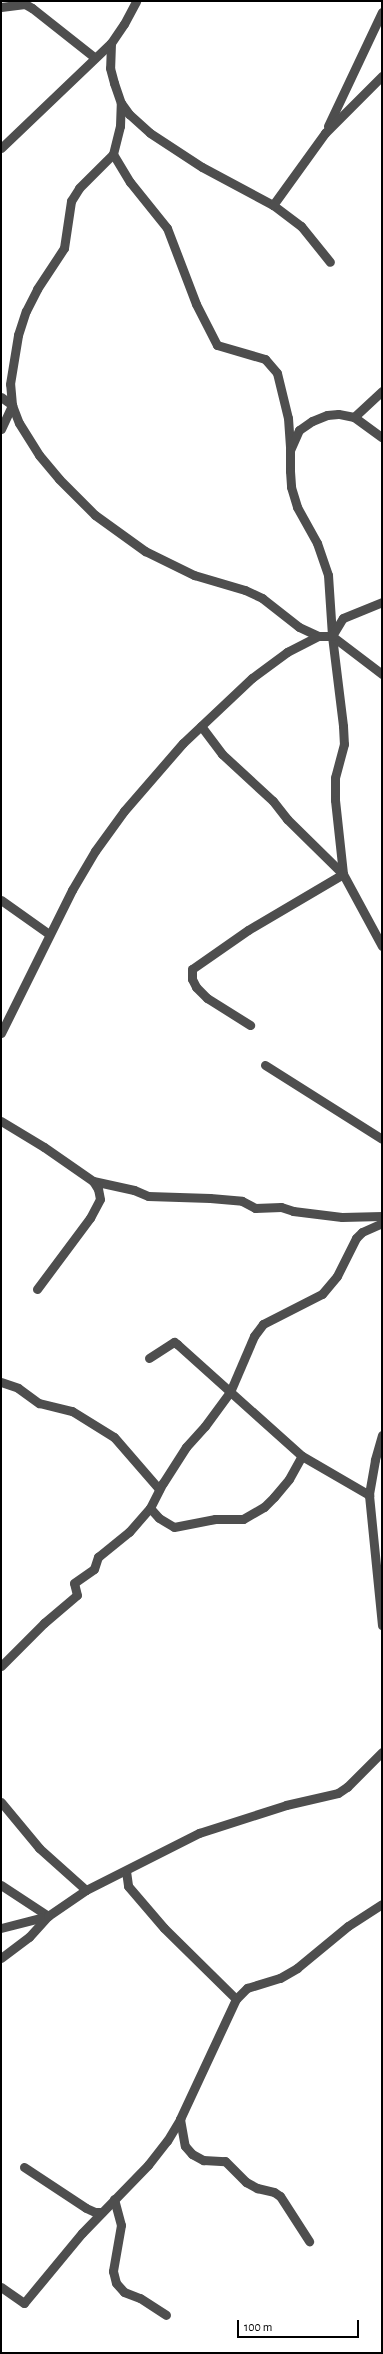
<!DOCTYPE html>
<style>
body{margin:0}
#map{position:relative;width:383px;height:2354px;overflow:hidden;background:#fff;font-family:"Alegreya Sans",sans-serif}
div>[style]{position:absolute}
.minor>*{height:9px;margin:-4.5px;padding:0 4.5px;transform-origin:4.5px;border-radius:4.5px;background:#4e4e4e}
span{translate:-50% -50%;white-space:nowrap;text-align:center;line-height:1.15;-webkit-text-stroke:3.5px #fff;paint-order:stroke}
.frame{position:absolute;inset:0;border:2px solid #000;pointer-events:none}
.scale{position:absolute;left:237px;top:2320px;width:122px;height:18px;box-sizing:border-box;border:2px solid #000;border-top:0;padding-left:5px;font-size:12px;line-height:14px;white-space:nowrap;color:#000;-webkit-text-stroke:3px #fff;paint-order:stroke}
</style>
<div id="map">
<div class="minor">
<div style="left:1px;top:7px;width:24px;rotate:-7deg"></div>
<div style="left:25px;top:4px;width:8px;rotate:30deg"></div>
<div style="left:32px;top:8px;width:79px;rotate:38.3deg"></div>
<div style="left:111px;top:43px;width:25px;rotate:92deg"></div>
<div style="left:110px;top:68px;width:16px;rotate:75deg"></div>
<div style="left:114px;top:83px;width:21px;rotate:71deg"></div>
<div style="left:121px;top:103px;width:14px;rotate:54deg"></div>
<div style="left:129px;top:114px;width:28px;rotate:42deg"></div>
<div style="left:150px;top:133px;width:62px;rotate:33.2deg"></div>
<div style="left:202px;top:167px;width:81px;rotate:28.2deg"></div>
<div style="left:273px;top:205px;width:35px;rotate:37deg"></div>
<div style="left:301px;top:226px;width:46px;rotate:51.1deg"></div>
<div style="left:328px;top:126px;width:126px;rotate:-64.7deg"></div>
<div style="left:1px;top:148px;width:152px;rotate:-43.7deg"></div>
<div style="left:111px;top:43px;width:23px;rotate:-56deg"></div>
<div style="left:124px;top:24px;width:26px;rotate:-62deg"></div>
<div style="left:113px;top:154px;width:33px;rotate:59deg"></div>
<div style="left:130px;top:182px;width:59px;rotate:51.2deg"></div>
<div style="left:167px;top:228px;width:81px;rotate:69.1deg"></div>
<div style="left:196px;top:304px;width:46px;rotate:62.9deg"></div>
<div style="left:217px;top:345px;width:50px;rotate:16.3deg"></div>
<div style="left:265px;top:359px;width:18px;rotate:49deg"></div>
<div style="left:277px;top:373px;width:46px;rotate:76.3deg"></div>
<div style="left:288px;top:418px;width:31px;rotate:86deg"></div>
<div style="left:273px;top:205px;width:89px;rotate:-54.2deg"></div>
<div style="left:325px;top:133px;width:81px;rotate:-45deg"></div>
<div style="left:382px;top:391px;width:38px;rotate:137deg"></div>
<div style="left:354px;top:417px;width:16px;rotate:-169deg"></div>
<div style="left:338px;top:414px;width:11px;rotate:175deg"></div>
<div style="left:327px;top:415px;width:16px;rotate:158deg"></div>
<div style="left:312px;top:421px;width:16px;rotate:145deg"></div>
<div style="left:299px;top:430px;width:22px;rotate:114deg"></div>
<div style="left:290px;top:450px;width:21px;rotate:90deg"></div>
<div style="left:290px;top:471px;width:16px;rotate:86deg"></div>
<div style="left:291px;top:487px;width:21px;rotate:73deg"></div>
<div style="left:297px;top:507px;width:41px;rotate:60.9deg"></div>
<div style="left:317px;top:543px;width:34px;rotate:71deg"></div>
<div style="left:328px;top:575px;width:61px;rotate:86.2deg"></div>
<div style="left:332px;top:636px;width:91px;rotate:83deg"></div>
<div style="left:343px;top:726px;width:18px;rotate:87deg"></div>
<div style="left:344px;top:744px;width:35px;rotate:105deg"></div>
<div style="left:335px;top:778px;width:22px;rotate:90deg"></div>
<div style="left:335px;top:800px;width:74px;rotate:83.8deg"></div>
<div style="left:343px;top:874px;width:82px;rotate:61.6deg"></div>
<div style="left:1px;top:397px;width:14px;rotate:36deg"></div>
<div style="left:12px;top:405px;width:19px;rotate:69deg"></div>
<div style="left:19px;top:423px;width:38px;rotate:58deg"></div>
<div style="left:39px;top:455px;width:31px;rotate:50deg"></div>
<div style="left:59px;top:479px;width:51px;rotate:45deg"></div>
<div style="left:95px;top:515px;width:62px;rotate:35.8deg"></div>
<div style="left:145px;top:551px;width:55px;rotate:26.1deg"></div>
<div style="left:194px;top:575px;width:53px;rotate:16.4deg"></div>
<div style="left:245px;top:590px;width:19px;rotate:25deg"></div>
<div style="left:262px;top:598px;width:47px;rotate:38.1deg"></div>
<div style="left:299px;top:627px;width:21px;rotate:25deg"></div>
<div style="left:318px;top:636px;width:14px"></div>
<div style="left:332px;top:636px;width:63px;rotate:37.2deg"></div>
<div style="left:354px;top:417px;width:34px;rotate:36deg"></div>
<div style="left:1px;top:429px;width:26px;rotate:-65deg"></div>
<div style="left:12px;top:405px;width:21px;rotate:-95deg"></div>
<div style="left:10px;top:384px;width:50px;rotate:-80.7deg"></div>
<div style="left:18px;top:335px;width:25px;rotate:-72deg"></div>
<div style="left:26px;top:311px;width:25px;rotate:-63deg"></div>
<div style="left:37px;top:289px;width:49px;rotate:-56.6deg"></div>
<div style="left:64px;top:248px;width:48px;rotate:-81.5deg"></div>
<div style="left:71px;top:201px;width:15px;rotate:-58deg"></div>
<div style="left:79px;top:188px;width:48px;rotate:-45deg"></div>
<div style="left:113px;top:154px;width:29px;rotate:-76deg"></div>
<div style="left:120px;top:126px;width:23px;rotate:-88deg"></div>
<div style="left:332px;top:636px;width:21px;rotate:-59deg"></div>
<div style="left:343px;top:618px;width:42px;rotate:-22.3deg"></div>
<div style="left:201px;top:726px;width:35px;rotate:53deg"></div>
<div style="left:222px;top:754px;width:69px;rotate:42.7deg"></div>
<div style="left:273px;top:801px;width:23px;rotate:52deg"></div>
<div style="left:287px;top:819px;width:78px;rotate:44.5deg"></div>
<div style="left:343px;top:874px;width:110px;rotate:149.5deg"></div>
<div style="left:248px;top:930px;width:68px;rotate:145.1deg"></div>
<div style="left:192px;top:969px;width:10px;rotate:90deg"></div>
<div style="left:192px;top:979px;width:9px;rotate:63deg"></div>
<div style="left:196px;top:987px;width:16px;rotate:45deg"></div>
<div style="left:207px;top:998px;width:51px;rotate:32.1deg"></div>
<div style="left:1px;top:900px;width:59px;rotate:35.3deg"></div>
<div style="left:1px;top:1033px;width:160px;rotate:-63.6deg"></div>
<div style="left:72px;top:890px;width:45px;rotate:-59.5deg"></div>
<div style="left:95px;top:851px;width:49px;rotate:-54.1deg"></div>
<div style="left:124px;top:811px;width:90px;rotate:-49.1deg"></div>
<div style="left:183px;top:743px;width:95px;rotate:-43.3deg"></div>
<div style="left:252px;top:678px;width:44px;rotate:-36.6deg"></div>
<div style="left:287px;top:652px;width:35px;rotate:-27deg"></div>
<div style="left:265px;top:1065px;width:138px;rotate:32.3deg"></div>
<div style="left:1px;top:1121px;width:50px;rotate:31.2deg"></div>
<div style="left:44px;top:1147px;width:60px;rotate:34.8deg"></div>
<div style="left:93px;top:1181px;width:42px;rotate:12.4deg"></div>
<div style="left:134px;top:1190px;width:15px;rotate:23deg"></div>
<div style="left:148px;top:1196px;width:62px;rotate:1.8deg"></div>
<div style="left:210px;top:1198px;width:32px;rotate:5deg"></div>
<div style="left:242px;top:1201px;width:15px;rotate:28deg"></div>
<div style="left:255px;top:1208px;width:26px;rotate:-2deg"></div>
<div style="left:281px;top:1207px;width:13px;rotate:18deg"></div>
<div style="left:293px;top:1211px;width:49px;rotate:7deg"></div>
<div style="left:342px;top:1217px;width:40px;rotate:-1.4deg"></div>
<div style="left:37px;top:1289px;width:89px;rotate:-53.3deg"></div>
<div style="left:90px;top:1218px;width:21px;rotate:-62deg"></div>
<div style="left:100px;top:1199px;width:10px;rotate:-101deg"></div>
<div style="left:98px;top:1189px;width:9px;rotate:-122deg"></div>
<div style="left:149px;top:1358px;width:30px;rotate:-33deg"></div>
<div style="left:174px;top:1342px;width:4px;rotate:34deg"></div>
<div style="left:177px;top:1344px;width:168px;rotate:41.9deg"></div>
<div style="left:302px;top:1456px;width:78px;rotate:30.2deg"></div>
<div style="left:1px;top:1382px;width:18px;rotate:19deg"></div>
<div style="left:18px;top:1388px;width:26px;rotate:36deg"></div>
<div style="left:39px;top:1403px;width:34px;rotate:14deg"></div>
<div style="left:72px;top:1411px;width:49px;rotate:31.8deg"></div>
<div style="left:114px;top:1437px;width:69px;rotate:49.1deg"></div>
<div style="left:382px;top:1435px;width:26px;rotate:106deg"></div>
<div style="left:375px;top:1460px;width:36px;rotate:100deg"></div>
<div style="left:369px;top:1495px;width:131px;rotate:84.3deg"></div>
<div style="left:150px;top:1508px;width:13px;rotate:48deg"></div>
<div style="left:159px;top:1518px;width:17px;rotate:31deg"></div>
<div style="left:174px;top:1527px;width:42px;rotate:-11deg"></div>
<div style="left:215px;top:1519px;width:28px"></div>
<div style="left:243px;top:1519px;width:24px;rotate:-30deg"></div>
<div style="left:264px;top:1507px;width:14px;rotate:-45deg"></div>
<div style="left:274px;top:1497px;width:23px;rotate:-50deg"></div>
<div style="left:289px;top:1479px;width:26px;rotate:-61deg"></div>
<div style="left:1px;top:1666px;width:61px;rotate:-45deg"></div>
<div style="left:44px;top:1623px;width:43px;rotate:-40.3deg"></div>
<div style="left:77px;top:1595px;width:12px;rotate:-104deg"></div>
<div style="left:74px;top:1583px;width:24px;rotate:-35deg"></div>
<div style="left:94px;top:1569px;width:13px;rotate:-72deg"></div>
<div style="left:98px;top:1557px;width:40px;rotate:-39deg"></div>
<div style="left:129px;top:1532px;width:32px;rotate:-49deg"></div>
<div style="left:150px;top:1508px;width:28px;rotate:-63deg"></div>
<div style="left:163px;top:1483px;width:43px;rotate:-57.4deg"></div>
<div style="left:186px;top:1447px;width:28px;rotate:-48deg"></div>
<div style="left:205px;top:1426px;width:42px;rotate:-53.7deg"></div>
<div style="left:230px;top:1392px;width:61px;rotate:-66.8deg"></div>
<div style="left:254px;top:1336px;width:15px;rotate:-53deg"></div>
<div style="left:263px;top:1324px;width:66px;rotate:-27deg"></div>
<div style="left:322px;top:1294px;width:23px;rotate:-50deg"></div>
<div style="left:337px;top:1276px;width:42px;rotate:-63.4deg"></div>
<div style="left:356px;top:1238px;width:8px;rotate:-45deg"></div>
<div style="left:362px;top:1232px;width:22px;rotate:-24deg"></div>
<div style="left:1px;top:1802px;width:60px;rotate:50.4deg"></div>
<div style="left:39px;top:1848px;width:63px;rotate:41.8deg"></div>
<div style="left:126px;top:1871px;width:15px;rotate:82deg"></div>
<div style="left:128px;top:1886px;width:55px;rotate:49.4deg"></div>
<div style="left:164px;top:1928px;width:101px;rotate:44.6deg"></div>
<div style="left:1px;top:1885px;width:56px;rotate:33.4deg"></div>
<div style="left:1px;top:1928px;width:49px;rotate:-14.3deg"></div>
<div style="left:1px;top:1958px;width:35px;rotate:-37deg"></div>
<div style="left:29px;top:1937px;width:28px;rotate:-48deg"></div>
<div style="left:48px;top:1916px;width:46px;rotate:-34.4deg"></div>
<div style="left:86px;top:1890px;width:127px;rotate:-26.8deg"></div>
<div style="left:199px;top:1833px;width:91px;rotate:-17.8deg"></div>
<div style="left:286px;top:1805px;width:53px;rotate:-13deg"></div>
<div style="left:338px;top:1793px;width:11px;rotate:-34deg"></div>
<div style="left:347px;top:1787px;width:49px;rotate:-45deg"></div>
<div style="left:180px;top:2119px;width:27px;rotate:80deg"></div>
<div style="left:185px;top:2146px;width:11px;rotate:49deg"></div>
<div style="left:192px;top:2154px;width:13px;rotate:29deg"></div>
<div style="left:203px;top:2160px;width:22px;rotate:3deg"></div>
<div style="left:225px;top:2161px;width:30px;rotate:45deg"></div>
<div style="left:246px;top:2182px;width:13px;rotate:29deg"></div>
<div style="left:257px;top:2188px;width:17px;rotate:13deg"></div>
<div style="left:274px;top:2192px;width:7px;rotate:34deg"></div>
<div style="left:280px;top:2196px;width:54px;rotate:57.2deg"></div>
<div style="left:24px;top:2167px;width:74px;rotate:33.5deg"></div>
<div style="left:86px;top:2208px;width:10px;rotate:24deg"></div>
<div style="left:95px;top:2212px;width:7px"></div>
<div style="left:114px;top:2199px;width:27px;rotate:75deg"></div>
<div style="left:121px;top:2225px;width:47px;rotate:99.9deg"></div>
<div style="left:113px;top:2271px;width:12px;rotate:76deg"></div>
<div style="left:116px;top:2283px;width:12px;rotate:48deg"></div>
<div style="left:124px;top:2292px;width:17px;rotate:21deg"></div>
<div style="left:140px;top:2298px;width:31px;rotate:33deg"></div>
<div style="left:1px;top:2287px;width:28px;rotate:35deg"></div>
<div style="left:24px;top:2303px;width:91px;rotate:-50.4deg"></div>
<div style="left:82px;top:2233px;width:95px;rotate:-45.9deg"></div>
<div style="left:148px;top:2165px;width:31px;rotate:-52deg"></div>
<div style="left:167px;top:2141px;width:26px;rotate:-59deg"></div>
<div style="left:180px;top:2119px;width:132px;rotate:-65deg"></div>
<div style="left:236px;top:1999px;width:16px;rotate:-45deg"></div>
<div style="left:247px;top:1988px;width:34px;rotate:-17deg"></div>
<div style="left:280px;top:1978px;width:20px;rotate:-30deg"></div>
<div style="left:297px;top:1968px;width:66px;rotate:-39.5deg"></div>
<div style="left:348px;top:1926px;width:40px;rotate:-32.9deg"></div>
</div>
<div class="frame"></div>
<div class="scale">100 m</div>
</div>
